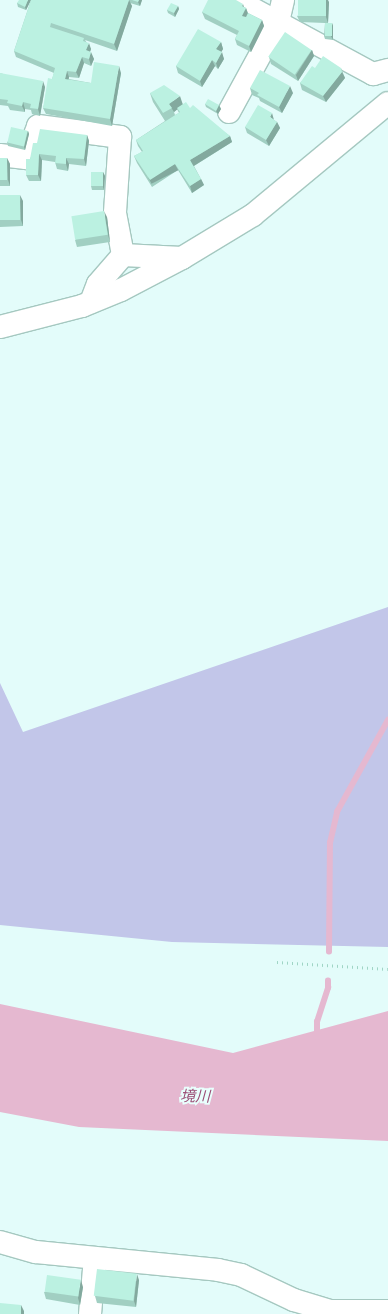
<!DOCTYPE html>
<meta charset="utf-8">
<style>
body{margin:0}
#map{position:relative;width:388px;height:1314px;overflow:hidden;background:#e3fcfa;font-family:"Noto Sans","Noto Sans JP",sans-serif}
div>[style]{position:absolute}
.green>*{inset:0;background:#c2c6e9}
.water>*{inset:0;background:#e5b8d0}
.stream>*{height:5.5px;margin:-2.75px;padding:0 2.75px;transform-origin:2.75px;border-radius:2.75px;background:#e5b8d0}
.path>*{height:3px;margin-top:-1.5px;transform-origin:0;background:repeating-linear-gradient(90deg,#9fd5c5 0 1px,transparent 0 5px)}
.roads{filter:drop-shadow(1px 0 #a5c8c0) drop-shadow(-1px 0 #a5c8c0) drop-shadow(0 1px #a5c8c0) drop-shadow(0 -1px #a5c8c0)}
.minor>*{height:22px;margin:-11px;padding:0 11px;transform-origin:11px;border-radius:11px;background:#fff}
.wall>*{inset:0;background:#a1cfc2}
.shaded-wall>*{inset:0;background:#83a99e;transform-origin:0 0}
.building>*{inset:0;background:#bbf1e1;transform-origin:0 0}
span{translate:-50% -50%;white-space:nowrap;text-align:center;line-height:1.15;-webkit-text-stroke:4px #e9fffd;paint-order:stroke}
.water-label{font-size:15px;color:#9b4d75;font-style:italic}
</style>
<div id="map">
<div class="green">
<div style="clip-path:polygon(388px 607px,388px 947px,172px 942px,0 925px,0 683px,23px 732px)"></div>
</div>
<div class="water">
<div style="clip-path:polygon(0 1004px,233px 1053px,388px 1011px,388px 1141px,79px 1127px,0 1112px)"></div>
</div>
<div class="stream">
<div style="left:329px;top:952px;width:109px;rotate:-89.5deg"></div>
<div style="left:330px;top:843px;width:32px;rotate:-77deg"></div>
<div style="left:337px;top:812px;width:105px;rotate:-61deg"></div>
<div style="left:317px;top:1037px;width:15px;rotate:-90deg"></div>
<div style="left:317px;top:1022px;width:36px;rotate:-72deg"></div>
<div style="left:328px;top:988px;width:7px;rotate:-90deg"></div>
</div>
<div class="path">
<div style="left:277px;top:962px;width:111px;rotate:3.6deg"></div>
</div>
<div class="roads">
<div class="minor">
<div style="left:236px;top:0;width:156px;rotate:28.4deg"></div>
<div style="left:373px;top:74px;width:16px;rotate:-15deg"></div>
<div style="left:229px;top:112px;width:102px;rotate:-61.4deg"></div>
<div style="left:278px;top:22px;width:23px;rotate:-77deg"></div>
<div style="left:0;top:155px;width:26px;rotate:7deg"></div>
<div style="left:26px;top:158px;width:34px;rotate:-69deg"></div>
<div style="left:38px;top:126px;width:83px;rotate:7.6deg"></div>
<div style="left:120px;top:137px;width:76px;rotate:93.8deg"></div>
<div style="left:115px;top:213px;width:43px;rotate:79.2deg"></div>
<div style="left:123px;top:255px;width:59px;rotate:2.9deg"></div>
<div style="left:91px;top:302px;width:19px;rotate:-69deg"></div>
<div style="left:98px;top:284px;width:38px;rotate:-49deg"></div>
<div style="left:0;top:327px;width:85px;rotate:-14.4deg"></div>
<div style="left:82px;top:306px;width:42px;rotate:-22.3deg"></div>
<div style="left:121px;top:290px;width:69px;rotate:-27.7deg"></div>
<div style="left:182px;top:258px;width:83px;rotate:-31.2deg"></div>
<div style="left:253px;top:215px;width:175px;rotate:-39.7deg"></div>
<div style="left:0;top:1242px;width:37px;rotate:16deg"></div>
<div style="left:36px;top:1252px;width:183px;rotate:5.6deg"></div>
<div style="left:218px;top:1270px;width:24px;rotate:12deg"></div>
<div style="left:241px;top:1275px;width:59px;rotate:25.3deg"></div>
<div style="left:294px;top:1300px;width:37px;rotate:17deg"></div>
<div style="left:329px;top:1311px;width:59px"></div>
<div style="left:90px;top:1314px;width:56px;rotate:-84.9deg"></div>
</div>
</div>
<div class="wall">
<div style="clip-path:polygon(31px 0,26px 10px,18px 7px,17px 3px)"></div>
<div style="clip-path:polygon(31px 0,142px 0,140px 6px,130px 3px,132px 6px,117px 51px,85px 40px,91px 49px,90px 52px,94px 59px,91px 66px,84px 63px,79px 78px,69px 77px,69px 79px,91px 83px,121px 73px,112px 126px,46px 114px,43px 108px,54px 73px,16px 57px,14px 51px)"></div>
<div style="clip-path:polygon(329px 2px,328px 23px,332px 23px,333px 26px,333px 40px,325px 39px,324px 36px,325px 23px,300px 22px,297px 16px)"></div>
<div style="clip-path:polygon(178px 6px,179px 9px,175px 17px,168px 13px,167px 10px)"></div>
<div style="clip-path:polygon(244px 7px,246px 8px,248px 13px,262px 20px,264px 26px,251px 52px,237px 45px,235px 39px,237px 35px,205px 19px,202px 12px)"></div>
<div style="clip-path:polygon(221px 42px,223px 49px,221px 52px,224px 59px,218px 69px,215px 66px,202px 87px,178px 73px,176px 66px)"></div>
<div style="clip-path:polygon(312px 50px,314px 56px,298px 81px,271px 64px,269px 57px)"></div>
<div style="clip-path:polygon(315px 68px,341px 68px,345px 78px,326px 102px,302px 90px,300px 83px)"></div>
<div style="clip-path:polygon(0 73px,45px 87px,40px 116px,32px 114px,31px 110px,25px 109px,25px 112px,10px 110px,8px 106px,0 105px)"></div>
<div style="clip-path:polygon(250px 88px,293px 93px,282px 113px,260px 101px,259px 98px,252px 95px)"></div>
<div style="clip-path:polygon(evenodd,150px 93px,183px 104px,230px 136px,232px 142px,194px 166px,201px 179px,204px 185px,192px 193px,178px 170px,152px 187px,137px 163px,134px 156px,142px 152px,138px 146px,136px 140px,165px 121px,153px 102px,150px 93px,177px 109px,179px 113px,175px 115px,174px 112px,177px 109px)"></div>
<div style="clip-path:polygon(205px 104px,219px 105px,221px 109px,218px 114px,206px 107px)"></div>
<div style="clip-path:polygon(274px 120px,277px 122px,280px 128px,269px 146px,247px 133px,245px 127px)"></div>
<div style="clip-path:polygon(28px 131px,29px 134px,25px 150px,8px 146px,7px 142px)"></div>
<div style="clip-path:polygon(87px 135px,89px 141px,86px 166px,69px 164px,68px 171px,57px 169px,55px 162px,42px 160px,41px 181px,29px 181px,26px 175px,30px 159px,37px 143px)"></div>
<div style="clip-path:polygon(0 157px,0 158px,7px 158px,10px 164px,10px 186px,0 186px)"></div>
<div style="clip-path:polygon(103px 172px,105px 176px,104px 190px,92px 190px,91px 186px)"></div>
<div style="clip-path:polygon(0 195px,23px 201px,23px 226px,0 227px)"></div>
<div style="clip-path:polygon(107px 217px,110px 242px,77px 247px,75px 240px)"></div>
<div style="clip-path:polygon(139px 1280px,136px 1307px,97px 1303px,95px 1296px)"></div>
<div style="clip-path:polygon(83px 1287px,80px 1305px,46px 1299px,44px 1292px)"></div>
</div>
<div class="shaded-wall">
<div style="clip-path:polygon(28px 0,31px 0,26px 10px,25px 7px)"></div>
<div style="clip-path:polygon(129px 0,132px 6px,117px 51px,114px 44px)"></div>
<div style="clip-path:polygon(139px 0,142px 0,140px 6px,138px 2px)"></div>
<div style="clip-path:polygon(326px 0,328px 0,329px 2px,328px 23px,326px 17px)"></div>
<div style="clip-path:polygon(243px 4px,245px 10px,246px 8px,248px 14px,245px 22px,242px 16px,242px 6px)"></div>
<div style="clip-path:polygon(178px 6px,179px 9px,175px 17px,174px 13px)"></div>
<div style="clip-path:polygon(262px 20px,264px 26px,251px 52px,249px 46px)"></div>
<div style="clip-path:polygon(332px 23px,333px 26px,333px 40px,331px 36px)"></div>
<div style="clip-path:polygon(221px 42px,223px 49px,219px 56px,216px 49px)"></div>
<div style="clip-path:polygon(89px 43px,91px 49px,88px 57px,86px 50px)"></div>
<div style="clip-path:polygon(312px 50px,314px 56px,298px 81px,296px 75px)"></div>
<div style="clip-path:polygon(91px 52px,94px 59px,91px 66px,89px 59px)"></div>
<div style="clip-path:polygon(222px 52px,224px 59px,218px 69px,216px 63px)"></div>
<div style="clip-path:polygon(82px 57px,84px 63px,79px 78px,76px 72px)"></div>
<div style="clip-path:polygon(212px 60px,215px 66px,202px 87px,200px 81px)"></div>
<div style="clip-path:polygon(119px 66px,121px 73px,112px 126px,110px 119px)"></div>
<div style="clip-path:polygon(67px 71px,69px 77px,67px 85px,65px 79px)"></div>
<div style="clip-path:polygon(342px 72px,345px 78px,326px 102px,323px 96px)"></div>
<div style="clip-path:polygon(43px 81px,45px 87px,40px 116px,38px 109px)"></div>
<div style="clip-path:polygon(290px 86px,293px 93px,282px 113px,279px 107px)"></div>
<div style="clip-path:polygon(180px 96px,183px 105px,174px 112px,169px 104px)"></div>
<div style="clip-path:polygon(23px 102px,25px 109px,25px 112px,22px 106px)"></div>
<div style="clip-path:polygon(219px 105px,221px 109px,218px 114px,216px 111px)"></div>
<div style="clip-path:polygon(272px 113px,274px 120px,270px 117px)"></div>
<div style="clip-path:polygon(277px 122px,280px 128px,269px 146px,266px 140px)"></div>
<div style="clip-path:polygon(28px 131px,29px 134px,25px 150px,24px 147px)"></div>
<div style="clip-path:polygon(87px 135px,89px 141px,86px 166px,84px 159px)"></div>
<div style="clip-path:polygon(230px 136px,232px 142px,192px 167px,190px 160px)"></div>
<div style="clip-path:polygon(39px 154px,42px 160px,41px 181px,38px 175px)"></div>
<div style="clip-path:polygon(7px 158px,10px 164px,10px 186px,8px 180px)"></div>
<div style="clip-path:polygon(66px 158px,69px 164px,68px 171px,66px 164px)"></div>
<div style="left:175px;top:164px;width:7px;height:30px;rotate:63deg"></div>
<div style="clip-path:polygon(103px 172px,105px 176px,104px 190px,103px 187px)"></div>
<div style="clip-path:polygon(201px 179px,204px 185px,192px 193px,190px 186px)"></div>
<div style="clip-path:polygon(20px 195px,23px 201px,23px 226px,21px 220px)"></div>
<div style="clip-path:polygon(104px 211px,107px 217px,110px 242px,108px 235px)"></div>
<div style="clip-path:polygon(137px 1274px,139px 1280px,136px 1307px,134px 1301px)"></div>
<div style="clip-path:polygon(81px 1280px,83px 1287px,80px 1305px,78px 1298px)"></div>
<div style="clip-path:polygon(21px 1305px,24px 1311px,24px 1314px,21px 1314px)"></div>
</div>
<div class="building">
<div style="clip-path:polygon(19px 0,28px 0,25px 7px,17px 3px)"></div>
<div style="clip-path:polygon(31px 0,129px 0,114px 44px,51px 23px,50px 27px,84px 38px,83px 41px,89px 43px,86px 50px,91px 52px,89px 59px,82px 57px,76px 72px,67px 71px,65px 79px,91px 83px,94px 62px,119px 66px,110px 119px,43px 108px,48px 78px,52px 79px,55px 68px,14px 51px)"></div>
<div style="clip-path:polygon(132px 0,139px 0,138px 2px)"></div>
<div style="clip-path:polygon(208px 0,236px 0,243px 4px,242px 6px,246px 8px,242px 16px,246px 17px,248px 13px,262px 20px,249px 46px,235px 39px,239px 31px,202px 12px)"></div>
<div style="left:298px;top:0;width:28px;height:16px"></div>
<div style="clip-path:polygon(171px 3px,178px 6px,174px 13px,167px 10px)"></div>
<div style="left:325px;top:23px;width:7px;height:13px"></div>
<div style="clip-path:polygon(198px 29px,221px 42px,216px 49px,222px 52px,216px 63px,212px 60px,200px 81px,176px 66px)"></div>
<div style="left:285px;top:32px;width:32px;height:30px;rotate:34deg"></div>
<div style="clip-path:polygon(323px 56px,341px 68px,342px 72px,323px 96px,300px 83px,312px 66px,315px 68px)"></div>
<div style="clip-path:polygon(260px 70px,290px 86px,279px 107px,257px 95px,259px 93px,250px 88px)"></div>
<div style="clip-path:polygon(0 73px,43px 81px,38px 109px,30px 108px,31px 104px,23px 102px,22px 106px,7px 103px,8px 100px,0 99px)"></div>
<div style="clip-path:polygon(164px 85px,180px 96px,169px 104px,172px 108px,163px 113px,150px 93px)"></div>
<div style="clip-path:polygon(208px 99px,219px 105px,216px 111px,205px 104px)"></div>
<div style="clip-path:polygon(186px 102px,190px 108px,193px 105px,230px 136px,190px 160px,201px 179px,190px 186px,175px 164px,150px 180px,134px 156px,143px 151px,136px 140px,180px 112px,177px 108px)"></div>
<div style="clip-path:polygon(258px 105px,272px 113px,270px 117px,277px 122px,266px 140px,245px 127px)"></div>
<div style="left:11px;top:127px;width:17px;height:16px;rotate:13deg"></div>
<div style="clip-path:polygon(40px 129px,87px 135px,84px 159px,66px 158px,66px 164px,55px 163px,56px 156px,39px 154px,38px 175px,26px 175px,26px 159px,30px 159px,33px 143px,37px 143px)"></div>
<div style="left:0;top:158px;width:7px;height:22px"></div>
<div style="left:91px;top:172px;width:12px;height:14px"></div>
<div style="left:0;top:195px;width:20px;height:25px"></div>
<div style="left:104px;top:211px;width:24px;height:33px;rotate:81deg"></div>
<div style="left:97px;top:1269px;width:40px;height:27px;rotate:7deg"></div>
<div style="left:47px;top:1275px;width:34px;height:17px;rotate:8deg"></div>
<div style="clip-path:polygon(0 1303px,21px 1305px,21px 1314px,0 1314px)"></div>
</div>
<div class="water-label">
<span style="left:195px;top:1096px;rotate:1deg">境川</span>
</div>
</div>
